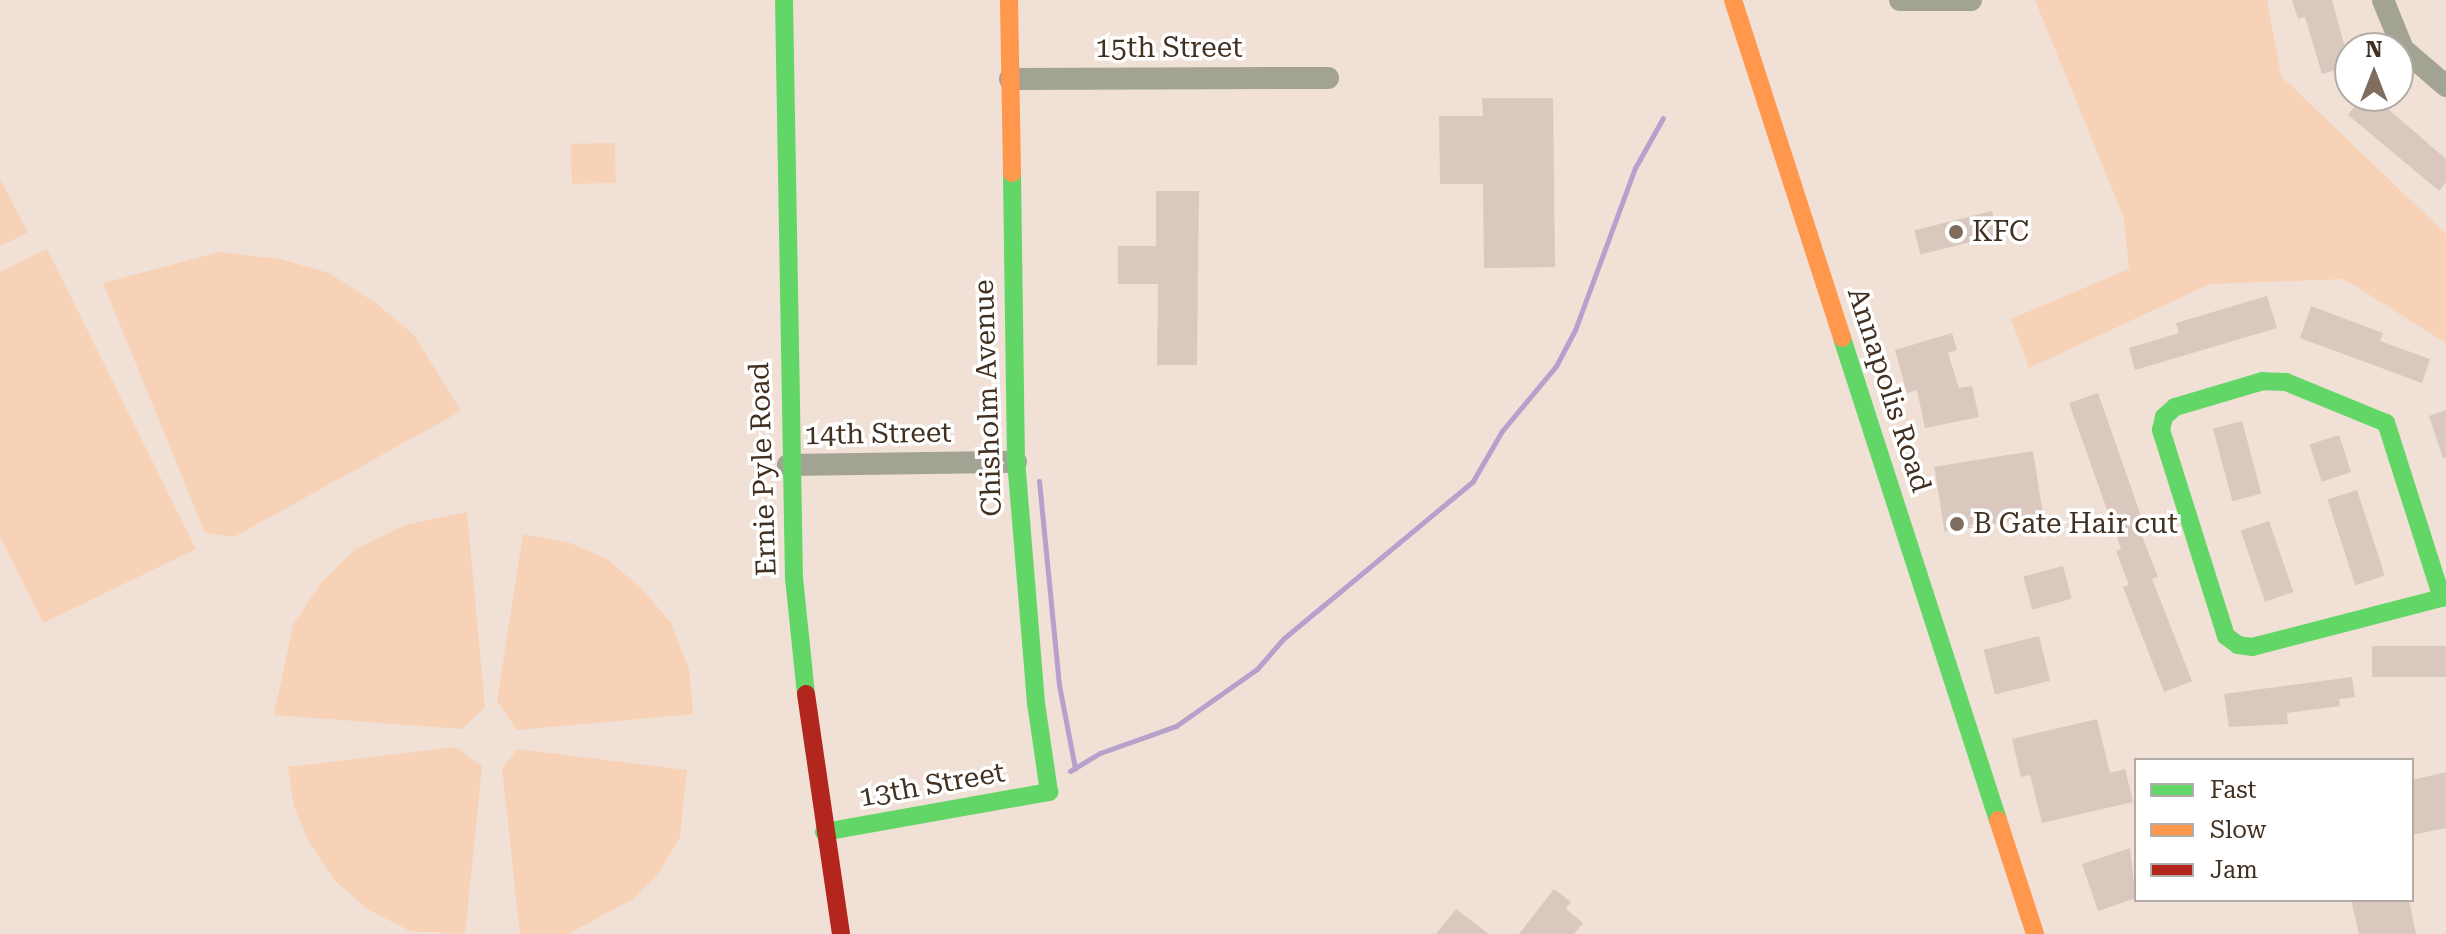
<!DOCTYPE html>
<style>
body{margin:0}
#map{position:relative;width:2446px;height:934px;overflow:hidden;background:#f0e0d5;font-family:"Roboto Serif",serif}
div>[style]{position:absolute}
.green>*{inset:0;background:#f8d2b6;transform-origin:0 0}
.stream>*{height:5px;margin:-2.5px;padding:0 2.5px;transform-origin:2.5px;border-radius:2.5px;background:#b5a1cb}
.building>*{inset:0;background:#dac8bf;transform-origin:0 0}
.street>*{height:22px;margin:-11px;padding:0 11px;transform-origin:11px;border-radius:11px;background:#a2a392}
.fast>*{height:18px;margin:-9px;padding:0 9px;transform-origin:9px;border-radius:9px;background:#63d668}
.slow>*{height:18px;margin:-9px;padding:0 9px;transform-origin:9px;border-radius:9px;background:#ff974d}
.jam>*{height:18px;margin:-9px;padding:0 9px;transform-origin:9px;border-radius:9px;background:#b3261e}
.dots>*{width:22px;height:22px;translate:-50% -50%;box-sizing:border-box;border:4px solid #fff;border-radius:50%}
span{translate:-50% -50%;white-space:nowrap;text-align:center;line-height:1.15;-webkit-text-stroke:7px #fff;paint-order:stroke}
.street-label{font-size:28px;color:#423021}
.poi-label{font-size:28px;color:#423021}
.left{translate:0 -50%;text-align:left}
.legend{position:absolute;left:2134px;top:758px;width:280px;height:144px;box-sizing:border-box;background:#fff;border:2px solid #b3aca6;margin:0;padding:10px 14px;list-style:none;font-size:24px;color:#423021}
.legend li{display:flex;align-items:center;gap:16px;height:40px}
.legend b{width:40px;border:2px solid #b3aca6}
.north{position:absolute;left:2334px;top:32px;width:80px;height:80px;box-sizing:border-box;background:#fff;border:2px solid #b3aca6;border-radius:50%;rotate:0deg;font-size:22px;font-weight:700;line-height:32px;text-align:center;color:#423021}
.north::after{content:'';display:block;margin:auto;width:28px;height:36px;background:#7f6e60;clip-path:polygon(50% 0,100% 100%,50% 72%,0 100%)}
</style>
<div id="map">
<div class="green">
<div style="clip-path:polygon(2035px 0,2267px 0,2281px 76px,2446px 234px,2446px 343px,2344px 279px,2210px 284px,2029px 368px,2011px 319px,2129px 269px,2124px 218px)"></div>
<div style="left:615px;top:143px;width:40px;height:44px;rotate:89deg"></div>
<div style="clip-path:polygon(0 179px,28px 233px,0 246px)"></div>
<div style="clip-path:polygon(47px 249px,196px 549px,43px 623px,0 537px,0 272px)"></div>
<div style="clip-path:polygon(220px 252px,280px 259px,329px 273px,377px 304px,414px 335px,461px 411px,234px 537px,205px 533px,103px 283px)"></div>
<div style="clip-path:polygon(467px 512px,485px 707px,462px 729px,274px 715px,293px 625px,320px 584px,354px 550px,405px 525px)"></div>
<div style="clip-path:polygon(523px 534px,570px 543px,607px 559px,642px 589px,671px 623px,689px 669px,693px 714px,517px 730px,497px 701px)"></div>
<div style="clip-path:polygon(456px 747px,482px 766px,465px 934px,410px 931px,369px 910px,335px 881px,309px 842px,294px 807px,288px 767px)"></div>
<div style="clip-path:polygon(518px 749px,687px 770px,680px 837px,659px 873px,633px 899px,568px 934px,520px 934px,502px 768px)"></div>
</div>
<div class="stream">
<div style="left:1039px;top:481px;width:205px;rotate:84.4deg"></div>
<div style="left:1059px;top:685px;width:85px;rotate:79.1deg"></div>
<div style="left:1070px;top:771px;width:35px;rotate:-31deg"></div>
<div style="left:1100px;top:753px;width:81px;rotate:-19.6deg"></div>
<div style="left:1176px;top:726px;width:99px;rotate:-35.1deg"></div>
<div style="left:1257px;top:669px;width:40px;rotate:-49deg"></div>
<div style="left:1283px;top:639px;width:247px;rotate:-39.7deg"></div>
<div style="left:1473px;top:481px;width:58px;rotate:-59.9deg"></div>
<div style="left:1502px;top:431px;width:85px;rotate:-50.3deg"></div>
<div style="left:1556px;top:366px;width:41px;rotate:-62.2deg"></div>
<div style="left:1575px;top:330px;width:173px;rotate:-69.7deg"></div>
<div style="left:1635px;top:168px;width:57px;rotate:-60.8deg"></div>
</div>
<div class="building">
<div style="clip-path:polygon(2292px 0,2332px 0,2350px 66px,2322px 74px,2305px 17px,2298px 19px)"></div>
<div style="clip-path:polygon(2363px 96px,2373px 96px,2446px 159px,2446px 182px,2439px 191px,2348px 115px)"></div>
<div style="clip-path:polygon(1482px 98px,1553px 98px,1555px 267px,1484px 268px,1483px 184px,1440px 184px,1439px 116px,1483px 116px)"></div>
<div style="clip-path:polygon(1156px 191px,1199px 191px,1197px 365px,1157px 365px,1158px 284px,1118px 284px,1118px 246px,1156px 246px)"></div>
<div style="left:1992px;top:211px;width:25px;height:80px;rotate:76deg"></div>
<div style="clip-path:polygon(2267px 296px,2277px 328px,2135px 370px,2129px 348px,2179px 333px,2176px 323px)"></div>
<div style="clip-path:polygon(2311px 306px,2383px 333px,2380px 341px,2430px 359px,2422px 383px,2300px 338px)"></div>
<div style="clip-path:polygon(1952px 333px,1957px 350px,1948px 353px,1959px 388px,1972px 386px,1979px 417px,1925px 428px,1917px 390px,1907px 393px,1895px 350px)"></div>
<div style="clip-path:polygon(2098px 393px,2141px 516px,2135px 518px,2158px 577px,2152px 579px,2192px 681px,2164px 692px,2123px 587px,2129px 585px,2116px 551px,2121px 549px,2069px 403px)"></div>
<div style="clip-path:polygon(2446px 410px,2446px 458px,2443px 458px,2429px 416px)"></div>
<div style="left:2242px;top:421px;width:75px;height:30px;rotate:75deg"></div>
<div style="left:2339px;top:435px;width:39px;height:31px;rotate:72deg"></div>
<div style="left:2033px;top:451px;width:66px;height:100px;rotate:81deg"></div>
<div style="left:2357px;top:490px;width:90px;height:31px;rotate:72deg"></div>
<div style="left:2269px;top:521px;width:75px;height:30px;rotate:71deg"></div>
<div style="left:2063px;top:566px;width:34px;height:41px;rotate:75deg"></div>
<div style="left:2039px;top:636px;width:46px;height:57px;rotate:76deg"></div>
<div style="left:2446px;top:646px;width:31px;height:74px;rotate:90deg"></div>
<div style="clip-path:polygon(2352px 677px,2355px 697px,2339px 699px,2340px 706px,2287px 713px,2288px 724px,2229px 727px,2224px 694px)"></div>
<div style="clip-path:polygon(2097px 719px,2110px 773px,2125px 769px,2133px 802px,2042px 823px,2030px 775px,2021px 777px,2012px 739px)"></div>
<div style="clip-path:polygon(2446px 772px,2446px 828px,2412px 835px,2412px 780px)"></div>
<div style="clip-path:polygon(2130px 848px,2136px 898px,2098px 911px,2082px 864px)"></div>
<div style="clip-path:polygon(1554px 889px,1571px 902px,1566px 909px,1583px 923px,1574px 934px,1519px 934px)"></div>
<div style="clip-path:polygon(2351px 900px,2409px 900px,2416px 934px,2359px 934px)"></div>
<div style="clip-path:polygon(1456px 909px,1489px 934px,1436px 934px)"></div>
</div>
<div class="street">
<div style="left:1900px;top:0;width:71px"></div>
<div style="left:2383px;top:0;width:53px;rotate:67.8deg"></div>
<div style="left:2403px;top:49px;width:57px;rotate:40.7deg"></div>
<div style="left:1010px;top:79px;width:318px;rotate:-0.2deg"></div>
<div style="left:788px;top:465px;width:228px;rotate:-0.8deg"></div>
</div>
<div class="fast">
<div style="left:784px;top:0;width:578px;rotate:89.01deg"></div>
<div style="left:794px;top:578px;width:117px;rotate:84.1deg"></div>
<div style="left:1842px;top:338px;width:507px;rotate:72.07deg"></div>
<div style="left:2442px;top:598px;width:184px;rotate:-107.7deg"></div>
<div style="left:2386px;top:423px;width:108px;rotate:-157.7deg"></div>
<div style="left:2286px;top:382px;width:23px;rotate:-178deg"></div>
<div style="left:2263px;top:381px;width:92px;rotate:163.5deg"></div>
<div style="left:2175px;top:407px;width:15px;rotate:138deg"></div>
<div style="left:2164px;top:417px;width:13px;rotate:103deg"></div>
<div style="left:2161px;top:430px;width:216px;rotate:72.5deg"></div>
<div style="left:2226px;top:636px;width:15px;rotate:37deg"></div>
<div style="left:2238px;top:645px;width:14px;rotate:8deg"></div>
<div style="left:2252px;top:647px;width:200px;rotate:-14.5deg"></div>
<div style="left:824px;top:832px;width:229px;rotate:-10.1deg"></div>
<div style="left:1049px;top:792px;width:90px;rotate:-98.3deg"></div>
<div style="left:1036px;top:703px;width:242px;rotate:-94.7deg"></div>
<div style="left:1016px;top:462px;width:289px;rotate:-90.8deg"></div>
</div>
<div class="slow">
<div style="left:1009px;top:0;width:173px;rotate:89deg"></div>
<div style="left:1733px;top:0;width:355px;rotate:72.1deg"></div>
<div style="left:1998px;top:820px;width:120px;rotate:72deg"></div>
</div>
<div class="jam">
<div style="left:806px;top:694px;width:243px;rotate:81.7deg"></div>
</div>
<div class="dots">
<div style="left:1956px;top:232px;background:#7f6e60"></div>
<div style="left:1957px;top:524px;background:#7f6e60"></div>
</div>
<div class="street-label">
<span style="left:1169px;top:48px">15th Street</span>
<span style="left:1889px;top:390px;rotate:72deg">Annapolis Road</span>
<span style="left:988px;top:398px;rotate:-92deg">Chisholm Avenue</span>
<span style="left:878px;top:434px;rotate:-1deg">14th Street</span>
<span style="left:763px;top:469px;rotate:-92deg">Ernie Pyle Road</span>
<span style="left:932px;top:785px;rotate:-10deg">13th Street</span>
</div>
<div class="poi-label">
<span class="left" style="left:1972px;top:232px">KFC</span>
<span class="left" style="left:1973px;top:524px">B Gate Hair cut</span>
</div>
<ul class="legend">
<li><b style="height:10px;background:#63d668"></b>Fast</li>
<li><b style="height:10px;background:#ff974d"></b>Slow</li>
<li><b style="height:10px;background:#b3261e"></b>Jam</li>
</ul>
<div class="north">N</div>
</div>
